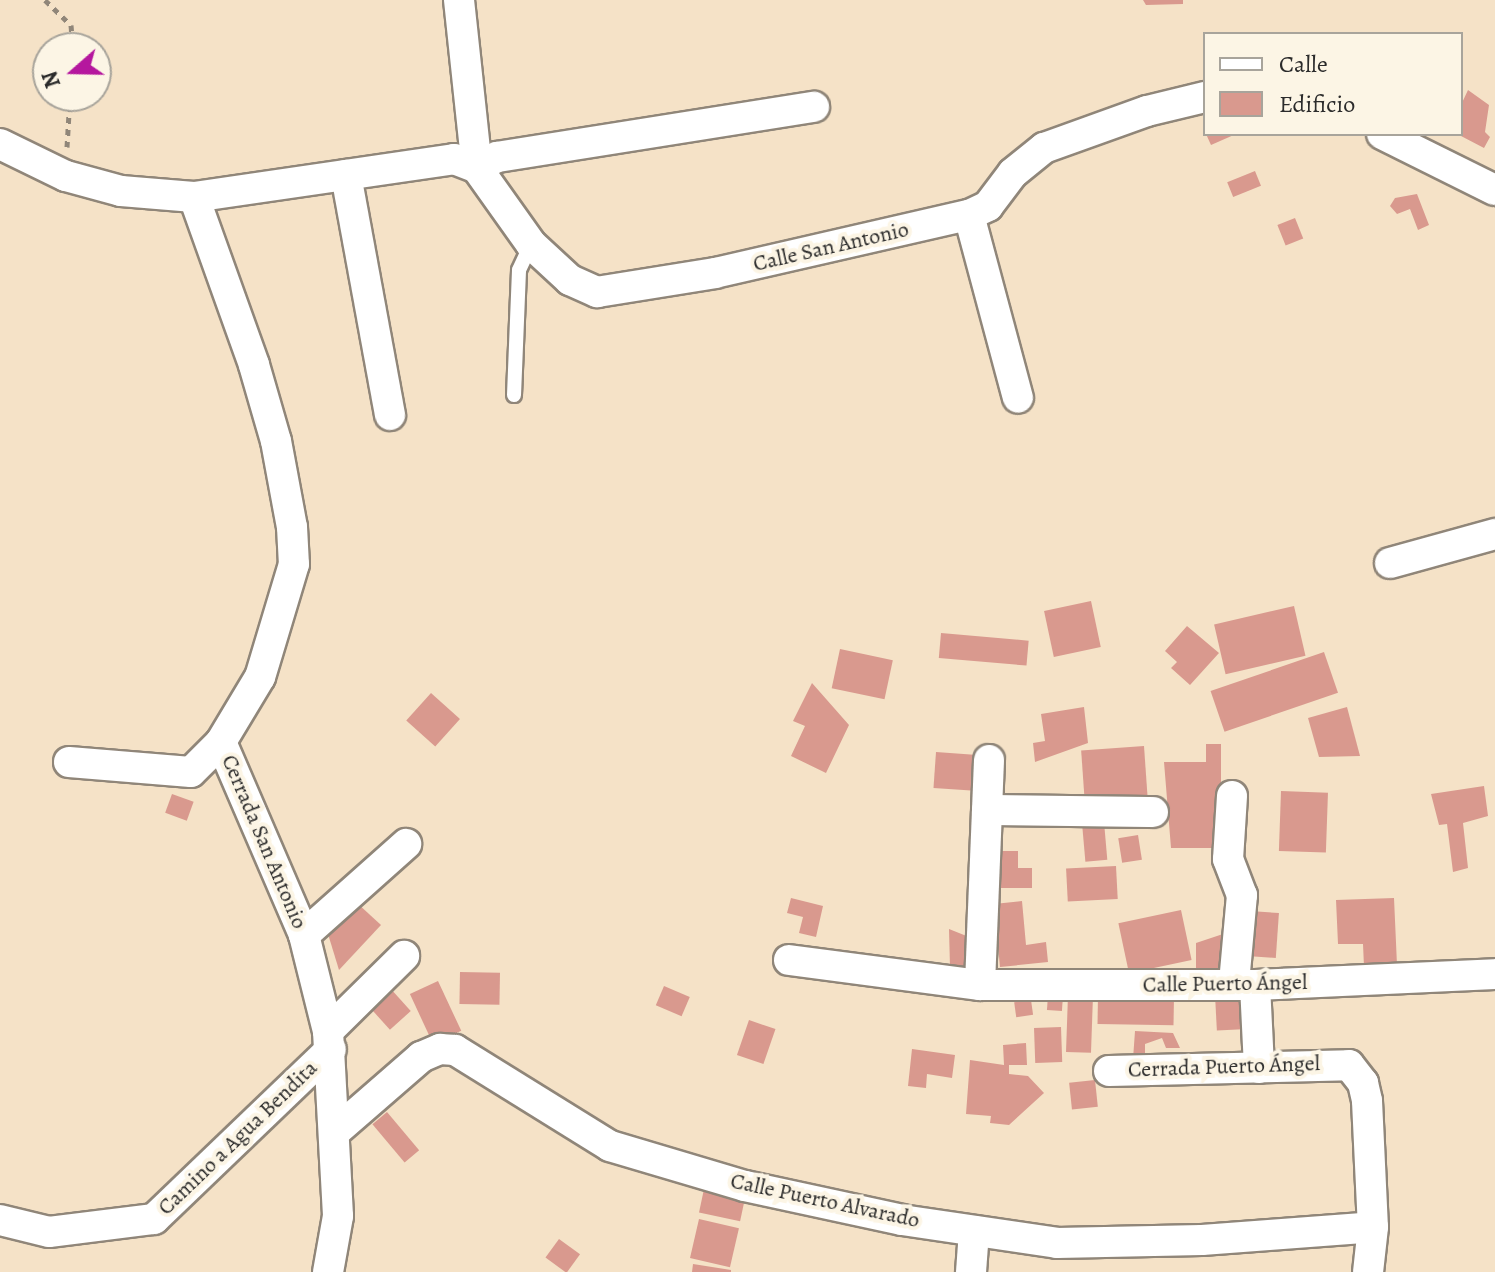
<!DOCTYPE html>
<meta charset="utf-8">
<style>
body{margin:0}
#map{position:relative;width:1495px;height:1272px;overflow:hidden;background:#f5e2c7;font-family:Alegreya,serif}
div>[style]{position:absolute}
.building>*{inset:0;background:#d9998e;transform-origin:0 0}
.path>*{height:5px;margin-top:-2.5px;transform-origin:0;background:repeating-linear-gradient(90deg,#908679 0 6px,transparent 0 12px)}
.roads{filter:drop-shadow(2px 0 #908679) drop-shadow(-2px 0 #908679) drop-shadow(0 2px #908679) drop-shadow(0 -2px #908679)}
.lane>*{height:14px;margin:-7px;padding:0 7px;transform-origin:7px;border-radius:7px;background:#fff}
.street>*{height:30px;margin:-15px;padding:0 15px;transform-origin:15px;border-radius:15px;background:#fff}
span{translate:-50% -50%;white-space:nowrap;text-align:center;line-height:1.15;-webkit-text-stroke:8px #fcf5e5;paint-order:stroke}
.street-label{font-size:22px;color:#2b2b2b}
.legend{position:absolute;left:1203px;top:32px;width:260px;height:104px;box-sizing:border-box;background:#fcf5e5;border:2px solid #a8a49b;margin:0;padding:10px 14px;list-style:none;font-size:24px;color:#2b2b2b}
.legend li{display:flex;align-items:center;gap:16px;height:40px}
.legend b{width:40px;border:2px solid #a8a49b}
.north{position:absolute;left:32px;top:32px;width:80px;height:80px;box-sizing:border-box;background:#fcf5e5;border:2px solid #a8a49b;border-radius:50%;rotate:250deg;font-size:22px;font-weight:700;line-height:32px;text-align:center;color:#2b2b2b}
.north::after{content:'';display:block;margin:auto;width:28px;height:36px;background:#b5179e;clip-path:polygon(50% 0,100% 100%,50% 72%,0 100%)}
</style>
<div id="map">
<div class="building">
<div style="clip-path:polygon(1143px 0,1183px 0,1183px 4px,1146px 5px)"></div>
<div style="clip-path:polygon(1468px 90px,1489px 105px,1485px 132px,1490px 137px,1484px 148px,1461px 136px,1461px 105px)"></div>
<div style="clip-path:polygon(1206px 134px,1236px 134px,1211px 145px)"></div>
<div style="left:1255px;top:171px;width:16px;height:30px;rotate:68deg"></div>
<div style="clip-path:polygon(1417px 194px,1429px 225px,1418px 230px,1410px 209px,1397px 214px,1390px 206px,1395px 198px)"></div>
<div style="left:1295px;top:218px;width:22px;height:19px;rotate:68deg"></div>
<div style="left:1091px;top:601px;width:47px;height:48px;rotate:78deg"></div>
<div style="left:1294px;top:606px;width:51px;height:82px;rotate:77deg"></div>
<div style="clip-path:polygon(1187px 626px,1219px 653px,1190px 685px,1171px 668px,1177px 662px,1165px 651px)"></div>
<div style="left:941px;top:633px;width:88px;height:25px;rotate:5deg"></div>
<div style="left:840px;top:649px;width:54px;height:40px;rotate:12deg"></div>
<div style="left:1324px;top:652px;width:43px;height:120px;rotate:71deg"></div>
<div style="clip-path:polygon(812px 683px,849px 725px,826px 773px,791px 756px,805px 726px,793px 721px)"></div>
<div style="left:431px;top:693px;width:39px;height:37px;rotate:42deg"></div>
<div style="clip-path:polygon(1084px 707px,1088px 743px,1035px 762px,1033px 743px,1045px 741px,1041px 714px)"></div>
<div style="clip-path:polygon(1347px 707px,1360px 756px,1319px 757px,1308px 718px)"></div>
<div style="clip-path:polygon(1206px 744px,1221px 744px,1221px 848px,1171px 848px,1164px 762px,1206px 762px)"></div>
<div style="left:1144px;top:746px;width:53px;height:63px;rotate:86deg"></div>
<div style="left:936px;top:752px;width:45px;height:36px;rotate:4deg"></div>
<div style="clip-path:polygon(1484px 786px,1488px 816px,1463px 823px,1468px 868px,1453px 872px,1447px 824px,1439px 825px,1431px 794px)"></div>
<div style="left:1281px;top:791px;width:47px;height:60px;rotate:2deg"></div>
<div style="left:172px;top:794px;width:23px;height:20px;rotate:20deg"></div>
<div style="left:1104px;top:822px;width:38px;height:22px;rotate:85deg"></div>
<div style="left:1138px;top:835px;width:25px;height:20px;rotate:81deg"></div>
<div style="clip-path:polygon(993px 851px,1018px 851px,1018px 868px,1032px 868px,1032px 888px,993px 888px)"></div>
<div style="left:1116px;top:866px;width:33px;height:50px;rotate:87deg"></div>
<div style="clip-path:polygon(791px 898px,823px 906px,816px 937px,799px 933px,803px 917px,787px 913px)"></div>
<div style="clip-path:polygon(1394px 898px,1397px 965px,1364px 967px,1363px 944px,1338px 944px,1336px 900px)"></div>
<div style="clip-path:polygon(1022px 901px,1026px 945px,1046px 942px,1048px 962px,1000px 967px,994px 904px)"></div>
<div style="clip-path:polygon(357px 903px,381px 925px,339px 970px,328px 934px)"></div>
<div style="left:1181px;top:910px;width:51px;height:64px;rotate:78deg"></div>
<div style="left:1250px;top:911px;width:29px;height:45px;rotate:4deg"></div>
<div style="clip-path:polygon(949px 929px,969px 937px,970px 970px,950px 967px)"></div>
<div style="clip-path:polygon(1223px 934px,1223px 968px,1196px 968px,1196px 943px)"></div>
<div style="left:460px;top:972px;width:40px;height:32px;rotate:1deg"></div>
<div style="left:438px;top:981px;width:55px;height:31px;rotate:65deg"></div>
<div style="left:664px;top:986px;width:28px;height:21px;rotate:23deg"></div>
<div style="left:390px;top:988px;width:31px;height:28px;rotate:48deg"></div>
<div style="left:1246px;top:994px;width:35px;height:31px;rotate:87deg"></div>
<div style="left:1048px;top:995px;width:15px;height:15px;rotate:4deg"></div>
<div style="left:1068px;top:995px;width:25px;height:57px;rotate:2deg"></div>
<div style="left:1098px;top:996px;width:76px;height:28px;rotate:1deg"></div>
<div style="left:1031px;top:1000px;width:15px;height:17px;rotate:82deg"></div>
<div style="left:749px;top:1020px;width:28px;height:37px;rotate:19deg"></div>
<div style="left:1061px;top:1027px;width:35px;height:27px;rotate:88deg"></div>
<div style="clip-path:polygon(1135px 1031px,1173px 1033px,1180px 1048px,1166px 1048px,1162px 1038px,1145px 1044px,1145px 1055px,1133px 1059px)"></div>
<div style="clip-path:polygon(1026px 1043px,1027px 1065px,1009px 1065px,1009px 1074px,1028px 1076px,1044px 1093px,1009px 1125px,990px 1123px,991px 1116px,966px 1114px,970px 1060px,1004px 1065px,1003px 1045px)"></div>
<div style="clip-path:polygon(912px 1049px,955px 1055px,952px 1078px,927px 1074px,926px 1088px,908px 1086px)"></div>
<div style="left:1095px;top:1080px;width:27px;height:26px;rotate:84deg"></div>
<div style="left:387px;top:1112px;width:50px;height:19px;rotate:50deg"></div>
<div style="left:704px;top:1189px;width:42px;height:24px;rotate:12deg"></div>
<div style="left:699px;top:1219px;width:41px;height:40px;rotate:13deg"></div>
<div style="left:559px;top:1239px;width:26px;height:23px;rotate:36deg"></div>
<div style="clip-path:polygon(693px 1264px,731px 1270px,731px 1272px,692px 1272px)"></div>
</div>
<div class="path">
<div style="left:45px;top:0;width:36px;rotate:44deg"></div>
<div style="left:71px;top:25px;width:23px;rotate:85deg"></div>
<div style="left:67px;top:147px;width:51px;rotate:-86.6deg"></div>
</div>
<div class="roads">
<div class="lane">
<div style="left:514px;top:395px;width:125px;rotate:-87.7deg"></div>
<div style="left:519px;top:270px;width:29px;rotate:-65deg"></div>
</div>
<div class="street">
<div style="left:459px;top:0;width:169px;rotate:83.9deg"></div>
<div style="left:477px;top:168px;width:23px;rotate:-29deg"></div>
<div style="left:497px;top:157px;width:321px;rotate:-9deg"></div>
<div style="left:1382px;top:134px;width:126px;rotate:26.4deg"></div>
<div style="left:0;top:144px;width:73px;rotate:25.9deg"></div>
<div style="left:66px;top:176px;width:57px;rotate:15.3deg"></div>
<div style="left:121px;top:191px;width:73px;rotate:4.7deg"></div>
<div style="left:194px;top:197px;width:263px;rotate:-8.3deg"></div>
<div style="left:454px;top:159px;width:25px;rotate:21deg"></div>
<div style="left:477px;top:168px;width:93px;rotate:54.6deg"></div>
<div style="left:531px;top:244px;width:53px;rotate:42.7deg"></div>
<div style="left:570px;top:280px;width:30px;rotate:24deg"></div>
<div style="left:597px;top:292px;width:120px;rotate:-9.1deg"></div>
<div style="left:715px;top:273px;width:261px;rotate:-12.9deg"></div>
<div style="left:969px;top:215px;width:21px;rotate:-25deg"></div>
<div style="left:988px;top:206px;width:41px;rotate:-52.9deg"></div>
<div style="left:1013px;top:173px;width:40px;rotate:-39deg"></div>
<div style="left:1044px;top:148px;width:109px;rotate:-19.8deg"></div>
<div style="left:1147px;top:111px;width:60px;rotate:-13.6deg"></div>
<div style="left:346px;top:175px;width:244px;rotate:79.6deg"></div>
<div style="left:194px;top:197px;width:178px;rotate:70.3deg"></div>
<div style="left:254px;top:365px;width:79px;rotate:73.9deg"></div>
<div style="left:276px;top:441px;width:87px;rotate:79.5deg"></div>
<div style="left:292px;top:527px;width:37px;rotate:87deg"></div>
<div style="left:294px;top:564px;width:118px;rotate:106.7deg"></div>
<div style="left:260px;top:677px;width:76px;rotate:121deg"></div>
<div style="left:221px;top:742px;width:210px;rotate:66.7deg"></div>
<div style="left:304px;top:935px;width:99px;rotate:76deg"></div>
<div style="left:328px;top:1031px;width:185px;rotate:86.9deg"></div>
<div style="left:338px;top:1216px;width:57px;rotate:100.1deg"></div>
<div style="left:969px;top:215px;width:189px;rotate:75deg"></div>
<div style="left:1390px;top:563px;width:109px;rotate:-15.4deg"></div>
<div style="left:989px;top:760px;width:225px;rotate:92.3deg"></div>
<div style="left:980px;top:985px;width:275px"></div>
<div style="left:1255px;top:985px;width:240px;rotate:-2.6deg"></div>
<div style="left:69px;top:762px;width:122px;rotate:4.7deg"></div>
<div style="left:191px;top:772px;width:42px;rotate:-45deg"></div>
<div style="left:1232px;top:796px;width:63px;rotate:93.6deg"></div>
<div style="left:1228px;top:859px;width:39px;rotate:69deg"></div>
<div style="left:1242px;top:895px;width:88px;rotate:95.2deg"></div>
<div style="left:987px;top:810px;width:166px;rotate:0.7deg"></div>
<div style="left:304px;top:935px;width:137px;rotate:-41.7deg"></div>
<div style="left:789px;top:960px;width:193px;rotate:7.5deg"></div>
<div style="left:1255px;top:985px;width:83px;rotate:87.2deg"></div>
<div style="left:328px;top:1031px;width:107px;rotate:-44.6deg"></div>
<div style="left:1109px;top:1071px;width:240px;rotate:-1.4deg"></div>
<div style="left:1349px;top:1065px;width:23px;rotate:52deg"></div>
<div style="left:1363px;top:1083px;width:18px;rotate:77deg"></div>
<div style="left:1367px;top:1101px;width:126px;rotate:87.3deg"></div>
<div style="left:1373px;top:1227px;width:45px;rotate:96.3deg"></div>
<div style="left:336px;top:1131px;width:113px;rotate:-41deg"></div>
<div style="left:421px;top:1057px;width:21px;rotate:-23deg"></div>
<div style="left:440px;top:1049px;width:15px;rotate:4deg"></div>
<div style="left:455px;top:1050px;width:182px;rotate:31.8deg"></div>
<div style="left:610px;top:1146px;width:141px;rotate:16.5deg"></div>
<div style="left:745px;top:1186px;width:161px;rotate:12.2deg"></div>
<div style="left:902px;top:1220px;width:157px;rotate:8.4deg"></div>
<div style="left:1057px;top:1243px;width:145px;rotate:-1.2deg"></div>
<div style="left:1202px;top:1240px;width:171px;rotate:-4.3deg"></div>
<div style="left:0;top:1220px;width:50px;rotate:13.8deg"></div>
<div style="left:49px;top:1232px;width:106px;rotate:-7.1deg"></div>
<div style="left:154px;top:1219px;width:245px;rotate:-43.8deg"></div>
<div style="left:971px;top:1272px;width:41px;rotate:-85.8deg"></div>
</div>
</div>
<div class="street-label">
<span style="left:831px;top:247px;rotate:-13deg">Calle San Antonio</span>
<span style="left:264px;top:842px;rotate:67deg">Cerrada San Antonio</span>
<span style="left:1225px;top:984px;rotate:-1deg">Calle Puerto Ángel</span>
<span style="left:1224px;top:1067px;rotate:-2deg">Cerrada Puerto Ángel</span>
<span style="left:238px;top:1138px;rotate:-44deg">Camino a Agua Bendita</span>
<span style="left:825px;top:1201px;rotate:12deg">Calle Puerto Alvarado</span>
</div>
<ul class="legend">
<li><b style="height:10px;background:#fff"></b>Calle</li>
<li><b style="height:22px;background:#d9998e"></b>Edificio</li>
</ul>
<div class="north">N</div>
</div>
